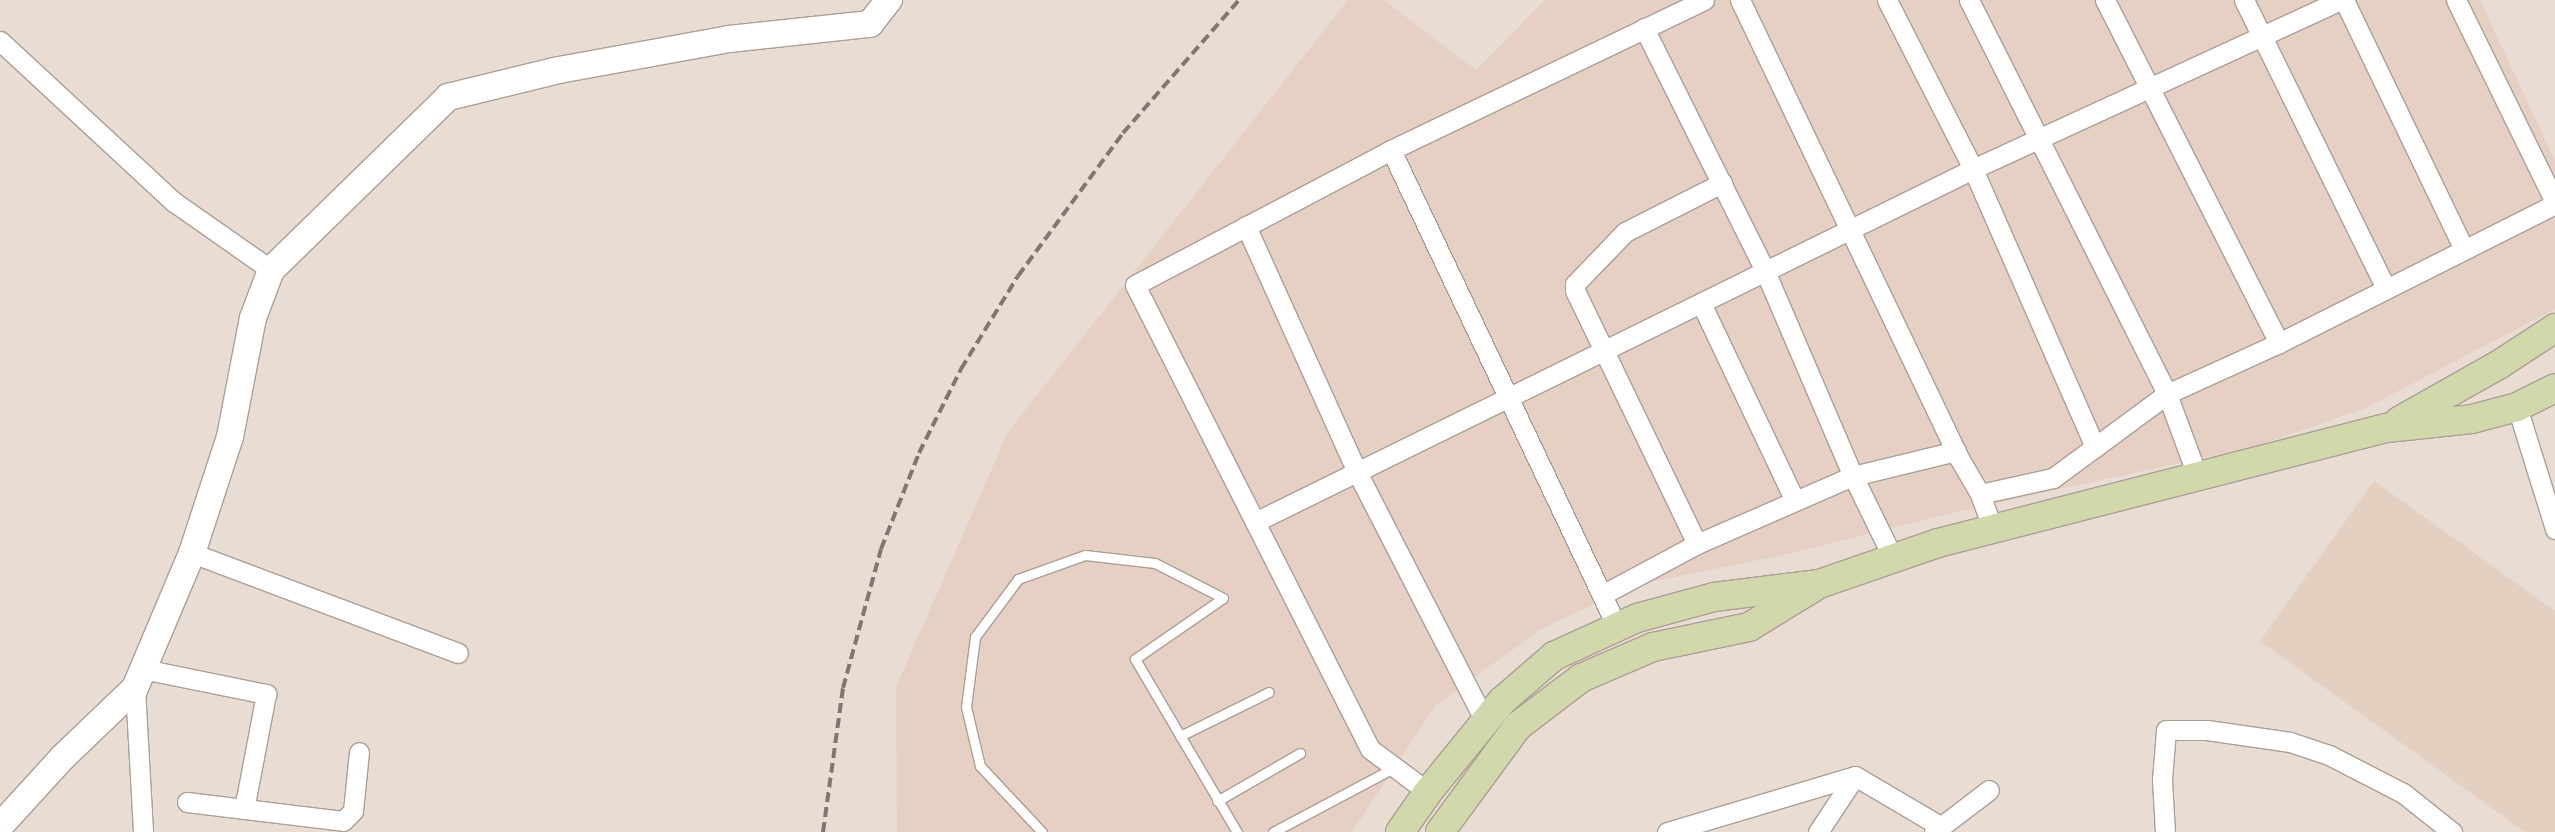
<!DOCTYPE html>
<style>
body{margin:0}
#map{position:relative;width:2555px;height:832px;overflow:hidden;background:#e9dcd2;font-family:"Source Sans 3",sans-serif}
div>[style]{position:absolute}
.built>*{inset:0;background:#e3d0c0}
.industrial>*{inset:0;background:#e6d0c4}
.roads{filter:drop-shadow(1px 0 #ab9f95) drop-shadow(-1px 0 #ab9f95) drop-shadow(0 1px #ab9f95) drop-shadow(0 -1px #ab9f95)}
.lane>*{height:9px;margin:-4.5px;padding:0 4.5px;transform-origin:4.5px;border-radius:4.5px;background:#fff}
.street>*{height:19px;margin:-9.5px;padding:0 9.5px;transform-origin:9.5px;border-radius:9.5px;background:#fff}
.secondary>*{height:26px;margin:-13px;padding:0 13px;transform-origin:13px;border-radius:13px;background:#fff}
.primary>*{height:28px;margin:-14px;padding:0 14px;transform-origin:14px;border-radius:14px;background:#d1d9ac}
.rail>*{height:4px;margin-top:-2px;transform-origin:0;background:repeating-linear-gradient(90deg,#7f7771 0 10px,transparent 0 15px)}
span{translate:-50% -50%;white-space:nowrap;text-align:center;line-height:1.15;-webkit-text-stroke:4px #e9dcd2;paint-order:stroke}
</style>
<div id="map">
<div class="built">
<div style="clip-path:polygon(2374px 481px,2555px 611px,2555px 832px,2525px 832px,2260px 641px)"></div>
</div>
<div class="industrial">
<div style="clip-path:polygon(1348px 0,1384px 0,1476px 70px,1545px 0,2480px 0,2555px 161px,2555px 309px,2366px 408px,2256px 446px,1956px 512px,1792px 553px,1636px 585px,1541px 629px,1435px 706px,1352px 832px,897px 832px,896px 687px,1008px 432px)"></div>
</div>
<div class="roads">
<div class="lane">
<div style="left:1180px;top:736px;width:99px;rotate:-26.3deg"></div>
<div style="left:1217px;top:801px;width:96px;rotate:-30deg"></div>
<div style="left:1042px;top:832px;width:91px;rotate:-133.2deg"></div>
<div style="left:980px;top:766px;width:61px;rotate:-103.3deg"></div>
<div style="left:966px;top:707px;width:71px;rotate:-82.7deg"></div>
<div style="left:975px;top:637px;width:72px;rotate:-53.4deg"></div>
<div style="left:1018px;top:579px;width:71px;rotate:-19.7deg"></div>
<div style="left:1085px;top:555px;width:70px;rotate:6.5deg"></div>
<div style="left:1155px;top:563px;width:76px;rotate:27.2deg"></div>
<div style="left:1223px;top:598px;width:107px;rotate:145.3deg"></div>
<div style="left:1135px;top:659px;width:201px;rotate:59.5deg"></div>
<div style="left:1273px;top:832px;width:138px;rotate:-28deg"></div>
</div>
<div class="street">
<div style="left:1740px;top:0;width:508px;rotate:64.44deg"></div>
<div style="left:1959px;top:458px;width:42px;rotate:59.7deg"></div>
<div style="left:1980px;top:494px;width:37px;rotate:70deg"></div>
<div style="left:1887px;top:0;width:190px;rotate:63deg"></div>
<div style="left:1973px;top:169px;width:304px;rotate:66.3deg"></div>
<div style="left:1969px;top:0;width:441px;rotate:63.3deg"></div>
<div style="left:2167px;top:394px;width:90px;rotate:69.7deg"></div>
<div style="left:2105px;top:0;width:385px;rotate:63.1deg"></div>
<div style="left:2244px;top:0;width:322px;rotate:63.8deg"></div>
<div style="left:2344px;top:0;width:276px;rotate:64.3deg"></div>
<div style="left:2456px;top:0;width:225px;rotate:63.9deg"></div>
<div style="left:1644px;top:28px;width:271px;rotate:63.5deg"></div>
<div style="left:1765px;top:271px;width:223px;rotate:66.8deg"></div>
<div style="left:1853px;top:476px;width:91px;rotate:64deg"></div>
<div style="left:0;top:41px;width:237px;rotate:42.8deg"></div>
<div style="left:174px;top:202px;width:118px;rotate:35deg"></div>
<div style="left:1391px;top:150px;width:528px;rotate:64.65deg"></div>
<div style="left:1246px;top:226px;width:270px;rotate:65.7deg"></div>
<div style="left:1357px;top:472px;width:280px;rotate:62.8deg"></div>
<div style="left:1701px;top:303px;width:219px;rotate:64.6deg"></div>
<div style="left:2517px;top:407px;width:128px;rotate:72.7deg"></div>
<div style="left:1980px;top:494px;width:75px;rotate:-12.4deg"></div>
<div style="left:2053px;top:478px;width:142px;rotate:-36.4deg"></div>
<div style="left:2167px;top:394px;width:123px;rotate:-24.5deg"></div>
<div style="left:2279px;top:343px;width:309px;rotate:-26.7deg"></div>
<div style="left:1255px;top:522px;width:800px;rotate:-26.18deg"></div>
<div style="left:1973px;top:169px;width:405px;rotate:-24.7deg"></div>
<div style="left:1697px;top:544px;width:281px;rotate:-115.7deg"></div>
<div style="left:1575px;top:291px;width:7px;rotate:-90deg"></div>
<div style="left:1575px;top:284px;width:72px;rotate:-46.1deg"></div>
<div style="left:1625px;top:232px;width:109px;rotate:-26.8deg"></div>
<div style="left:192px;top:553px;width:284px;rotate:20.6deg"></div>
<div style="left:1602px;top:595px;width:108px;rotate:-28.2deg"></div>
<div style="left:1697px;top:544px;width:170px;rotate:-23.6deg"></div>
<div style="left:1853px;top:476px;width:106px;rotate:-13.6deg"></div>
<div style="left:143px;top:669px;width:126px;rotate:11.5deg"></div>
<div style="left:266px;top:694px;width:117px;rotate:100.8deg"></div>
<div style="left:135px;top:688px;width:144px;rotate:86.8deg"></div>
<div style="left:1428px;top:792px;width:72px;rotate:-143.4deg"></div>
<div style="left:1370px;top:749px;width:520px;rotate:-116.86deg"></div>
<div style="left:1135px;top:285px;width:289px;rotate:-27.8deg"></div>
<div style="left:1391px;top:150px;width:347px;rotate:-25.6deg"></div>
<div style="left:187px;top:802px;width:157px;rotate:6.9deg"></div>
<div style="left:343px;top:821px;width:14px;rotate:-45deg"></div>
<div style="left:353px;top:811px;width:59px;rotate:-84.2deg"></div>
<div style="left:1667px;top:832px;width:196px;rotate:-16.6deg"></div>
<div style="left:1855px;top:776px;width:99px;rotate:30.5deg"></div>
<div style="left:1818px;top:832px;width:67px;rotate:-56.5deg"></div>
<div style="left:1934px;top:832px;width:69px;rotate:-37.4deg"></div>
<div style="left:2165px;top:832px;width:52px;rotate:-93.3deg"></div>
<div style="left:2162px;top:780px;width:50px;rotate:-85.4deg"></div>
<div style="left:2166px;top:730px;width:41px"></div>
<div style="left:2207px;top:730px;width:84px;rotate:8.2deg"></div>
<div style="left:2290px;top:742px;width:41px;rotate:18.4deg"></div>
<div style="left:2329px;top:755px;width:83px;rotate:27.2deg"></div>
<div style="left:2403px;top:793px;width:63px;rotate:38.5deg"></div>
</div>
<div class="secondary">
<div style="left:0;top:826px;width:92px;rotate:-47.6deg"></div>
<div style="left:62px;top:758px;width:101px;rotate:-43.8deg"></div>
<div style="left:135px;top:688px;width:147px;rotate:-67.1deg"></div>
<div style="left:192px;top:553px;width:122px;rotate:-71.9deg"></div>
<div style="left:230px;top:437px;width:121px;rotate:-79.1deg"></div>
<div style="left:253px;top:318px;width:51px;rotate:-69.4deg"></div>
<div style="left:271px;top:270px;width:248px;rotate:-44.3deg"></div>
<div style="left:448px;top:97px;width:114px;rotate:-13.7deg"></div>
<div style="left:559px;top:70px;width:173px;rotate:-10.3deg"></div>
<div style="left:729px;top:39px;width:142px;rotate:-6.1deg"></div>
<div style="left:870px;top:24px;width:31px;rotate:-52deg"></div>
</div>
<div class="primary">
<div style="left:2399px;top:421px;width:116px;rotate:-29.4deg"></div>
<div style="left:2500px;top:364px;width:66px;rotate:-33.2deg"></div>
<div style="left:1400px;top:832px;width:49px;rotate:-55deg"></div>
<div style="left:1428px;top:792px;width:117px;rotate:-50.9deg"></div>
<div style="left:1502px;top:701px;width:69px;rotate:-40.9deg"></div>
<div style="left:1554px;top:656px;width:91px;rotate:-24.6deg"></div>
<div style="left:1637px;top:618px;width:80px;rotate:-15.3deg"></div>
<div style="left:1714px;top:597px;width:106px;rotate:-7.1deg"></div>
<div style="left:1819px;top:584px;width:126px;rotate:-19deg"></div>
<div style="left:1938px;top:543px;width:463px;rotate:-14.4deg"></div>
<div style="left:2387px;top:428px;width:85px;rotate:-6deg"></div>
<div style="left:2472px;top:419px;width:47px;rotate:-14.9deg"></div>
<div style="left:2517px;top:407px;width:42px;rotate:-26.6deg"></div>
<div style="left:1440px;top:832px;width:132px;rotate:-53.7deg"></div>
<div style="left:1518px;top:726px;width:79px;rotate:-37.3deg"></div>
<div style="left:1581px;top:678px;width:78px;rotate:-23.3deg"></div>
<div style="left:1653px;top:647px;width:98px;rotate:-11.8deg"></div>
<div style="left:1749px;top:627px;width:75px;rotate:-31.4deg"></div>
</div>
</div>
<div class="rail">
<div style="left:823px;top:832px;width:145px;rotate:-82.1deg"></div>
<div style="left:843px;top:688px;width:144px;rotate:-74.7deg"></div>
<div style="left:881px;top:549px;width:103px;rotate:-68.4deg"></div>
<div style="left:919px;top:453px;width:94px;rotate:-63.4deg"></div>
<div style="left:961px;top:369px;width:109px;rotate:-58.5deg"></div>
<div style="left:1018px;top:276px;width:177px;rotate:-53.7deg"></div>
<div style="left:1123px;top:133px;width:176px;rotate:-48.9deg"></div>
</div>
</div>
